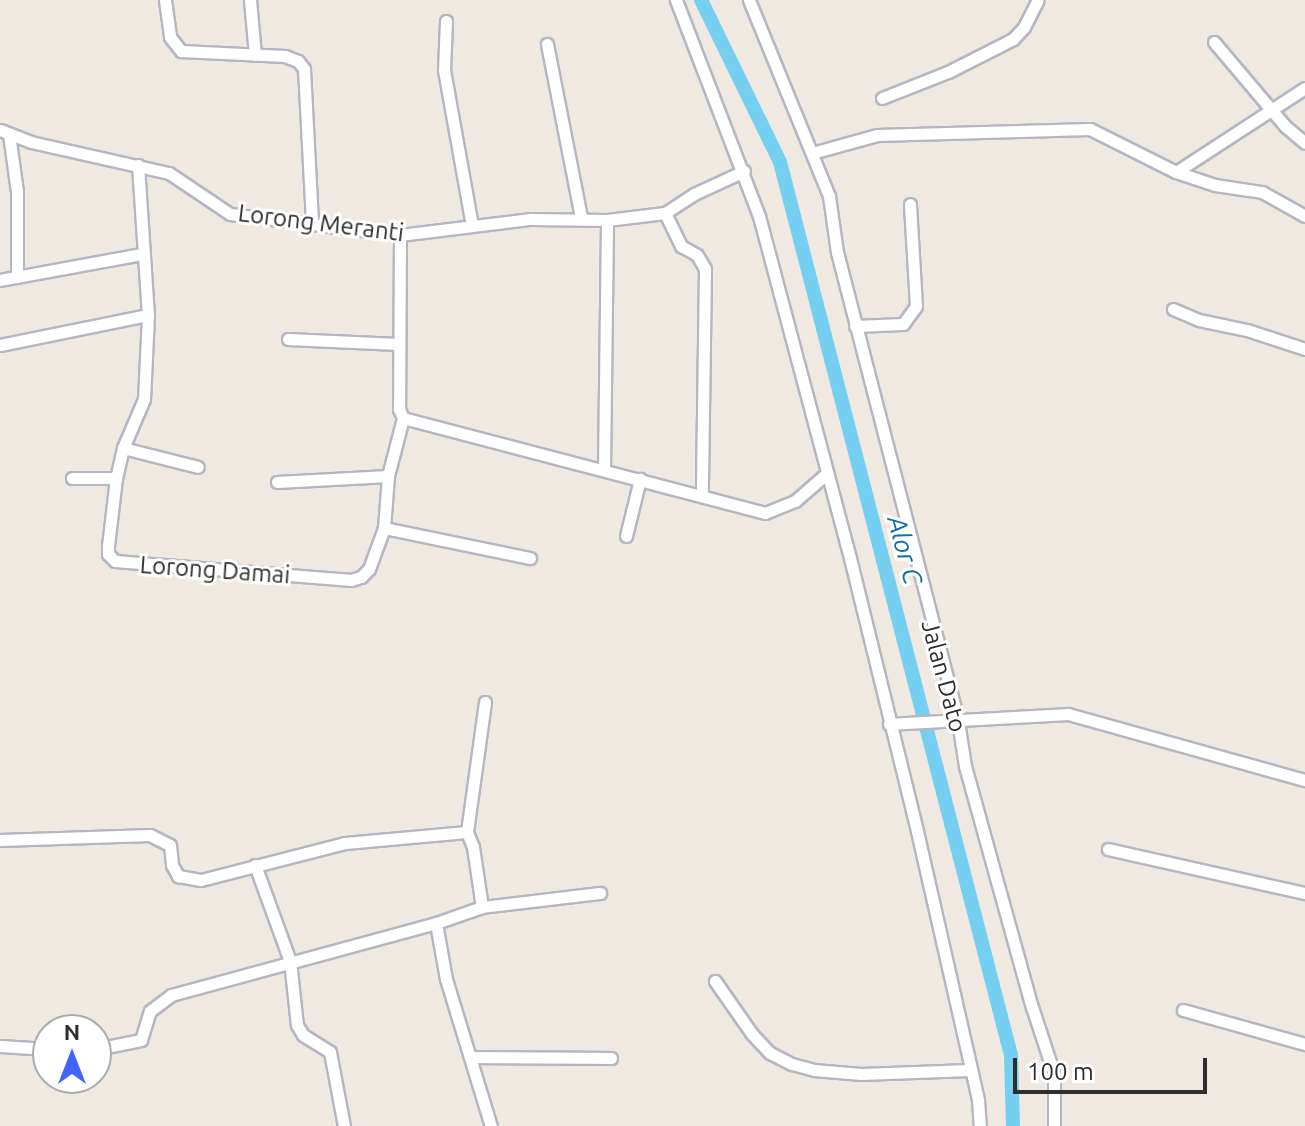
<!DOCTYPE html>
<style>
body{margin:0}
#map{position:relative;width:1305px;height:1126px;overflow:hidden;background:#efe9e1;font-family:Ubuntu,sans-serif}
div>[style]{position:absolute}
.canal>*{height:14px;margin:-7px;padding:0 7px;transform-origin:7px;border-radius:7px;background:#75cff0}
.roads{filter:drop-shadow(2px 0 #b4b7c1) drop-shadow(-2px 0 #b4b7c1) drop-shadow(0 2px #b4b7c1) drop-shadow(0 -2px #b4b7c1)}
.street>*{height:11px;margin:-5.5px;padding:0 5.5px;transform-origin:5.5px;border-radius:5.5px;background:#fff}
span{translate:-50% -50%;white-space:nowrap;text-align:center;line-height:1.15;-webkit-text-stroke:6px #fff;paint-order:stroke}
.street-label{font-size:24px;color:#2e2e2e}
.water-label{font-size:26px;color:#0d6fa3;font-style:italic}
.north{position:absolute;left:32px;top:1014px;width:80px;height:80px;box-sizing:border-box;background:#fff;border:2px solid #ababab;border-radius:50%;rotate:0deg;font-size:22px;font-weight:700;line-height:32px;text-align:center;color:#2e2e2e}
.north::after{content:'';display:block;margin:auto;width:28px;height:36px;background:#4264fb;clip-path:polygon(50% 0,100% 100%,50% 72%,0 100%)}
.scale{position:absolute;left:1013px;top:1058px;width:194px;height:36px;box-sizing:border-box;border:4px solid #2e2e2e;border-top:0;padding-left:10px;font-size:24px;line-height:28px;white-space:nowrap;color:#2e2e2e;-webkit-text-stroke:6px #fff;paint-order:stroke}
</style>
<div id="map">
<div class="canal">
<div style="left:701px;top:0;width:180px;rotate:64deg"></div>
<div style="left:780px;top:162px;width:922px;rotate:75.5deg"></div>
<div style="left:1011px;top:1055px;width:71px;rotate:88.4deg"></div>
</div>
<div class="roads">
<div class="street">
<div style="left:165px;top:0;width:37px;rotate:82deg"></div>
<div style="left:170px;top:37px;width:18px;rotate:52deg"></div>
<div style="left:181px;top:51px;width:104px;rotate:2.8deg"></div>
<div style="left:285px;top:56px;width:14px;rotate:21deg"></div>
<div style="left:298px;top:61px;width:10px;rotate:53deg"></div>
<div style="left:304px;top:69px;width:153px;rotate:87deg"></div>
<div style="left:250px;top:0;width:55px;rotate:84.8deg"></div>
<div style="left:676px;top:0;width:231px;rotate:69deg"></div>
<div style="left:759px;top:216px;width:354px;rotate:75.1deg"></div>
<div style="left:850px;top:558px;width:281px;rotate:76.2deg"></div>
<div style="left:917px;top:831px;width:276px;rotate:77.2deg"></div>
<div style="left:978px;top:1100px;width:26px;rotate:86deg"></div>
<div style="left:749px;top:0;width:212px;rotate:67.8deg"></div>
<div style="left:829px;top:196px;width:57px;rotate:81.9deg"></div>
<div style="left:837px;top:252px;width:484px;rotate:75.5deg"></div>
<div style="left:958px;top:721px;width:46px;rotate:81.2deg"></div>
<div style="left:965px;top:766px;width:250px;rotate:74.5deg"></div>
<div style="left:1032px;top:1007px;width:71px;rotate:71.8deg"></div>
<div style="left:1054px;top:1074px;width:52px;rotate:90deg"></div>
<div style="left:446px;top:21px;width:49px;rotate:92.3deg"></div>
<div style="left:444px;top:70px;width:158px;rotate:79.8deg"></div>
<div style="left:1214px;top:42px;width:110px;rotate:49.8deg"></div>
<div style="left:1285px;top:126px;width:26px;rotate:40deg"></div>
<div style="left:547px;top:44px;width:177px;rotate:78.9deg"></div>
<div style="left:882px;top:98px;width:71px;rotate:-21.5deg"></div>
<div style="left:948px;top:72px;width:73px;rotate:-26.9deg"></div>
<div style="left:1013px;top:39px;width:16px;rotate:-47deg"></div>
<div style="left:1024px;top:27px;width:30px;rotate:-63deg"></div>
<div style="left:0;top:130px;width:33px;rotate:21deg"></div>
<div style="left:31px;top:142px;width:141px;rotate:12.7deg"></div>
<div style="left:169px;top:173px;width:73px;rotate:33.9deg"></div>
<div style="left:230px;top:214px;width:171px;rotate:7deg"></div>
<div style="left:400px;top:235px;width:132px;rotate:-7deg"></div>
<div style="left:531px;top:219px;width:76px;rotate:0.8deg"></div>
<div style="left:607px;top:220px;width:58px;rotate:-6.9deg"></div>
<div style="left:665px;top:213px;width:35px;rotate:-33deg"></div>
<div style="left:694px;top:194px;width:55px;rotate:-24.7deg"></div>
<div style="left:9px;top:134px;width:59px;rotate:82.1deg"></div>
<div style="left:17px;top:192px;width:85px;rotate:90deg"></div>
<div style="left:812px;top:153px;width:67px;rotate:-15.5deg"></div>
<div style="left:877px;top:135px;width:213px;rotate:-1.6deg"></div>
<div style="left:1090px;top:129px;width:96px;rotate:26.6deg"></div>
<div style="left:1176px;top:172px;width:41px;rotate:18.4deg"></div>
<div style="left:1215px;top:185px;width:48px;rotate:8.5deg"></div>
<div style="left:1262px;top:192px;width:49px;rotate:29.2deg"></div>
<div style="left:138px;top:165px;width:150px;rotate:86.2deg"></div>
<div style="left:148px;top:315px;width:84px;rotate:92.7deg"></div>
<div style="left:144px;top:399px;width:53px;rotate:113.2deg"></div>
<div style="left:123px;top:448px;width:31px;rotate:103deg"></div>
<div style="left:116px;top:478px;width:68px;rotate:96.7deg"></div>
<div style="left:108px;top:546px;width:8px;rotate:90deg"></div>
<div style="left:108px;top:554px;width:10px;rotate:45deg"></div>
<div style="left:115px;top:561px;width:237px;rotate:4.6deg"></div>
<div style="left:351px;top:580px;width:10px;rotate:-17deg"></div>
<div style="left:361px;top:577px;width:11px;rotate:-45deg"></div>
<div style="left:369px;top:569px;width:44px;rotate:-69.9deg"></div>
<div style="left:384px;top:528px;width:52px;rotate:-85.6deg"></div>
<div style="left:388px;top:476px;width:60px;rotate:-75.5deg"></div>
<div style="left:1176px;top:172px;width:154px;rotate:-33.1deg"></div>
<div style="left:665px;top:213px;width:37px;rotate:64deg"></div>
<div style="left:681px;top:246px;width:18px;rotate:29deg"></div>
<div style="left:697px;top:255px;width:16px;rotate:60deg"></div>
<div style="left:705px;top:269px;width:226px;rotate:90.8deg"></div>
<div style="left:400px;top:235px;width:174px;rotate:90.3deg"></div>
<div style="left:399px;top:409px;width:10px;rotate:66deg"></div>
<div style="left:403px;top:418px;width:374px;rotate:14.7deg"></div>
<div style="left:765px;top:513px;width:32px;rotate:-22deg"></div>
<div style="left:795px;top:501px;width:40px;rotate:-41deg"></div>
<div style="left:0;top:280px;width:144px;rotate:-10.4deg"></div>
<div style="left:1173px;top:309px;width:28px;rotate:23deg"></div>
<div style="left:1199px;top:320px;width:49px;rotate:11.8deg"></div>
<div style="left:1247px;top:330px;width:61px;rotate:18.1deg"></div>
<div style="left:855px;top:326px;width:48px;rotate:-2.4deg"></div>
<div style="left:903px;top:324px;width:22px;rotate:-54deg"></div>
<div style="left:916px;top:306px;width:102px;rotate:-93.4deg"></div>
<div style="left:288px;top:339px;width:110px;rotate:2.6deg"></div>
<div style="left:0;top:345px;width:151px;rotate:-11.5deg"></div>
<div style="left:123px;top:448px;width:77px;rotate:14.2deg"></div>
<div style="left:604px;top:469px;width:249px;rotate:-89.3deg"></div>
<div style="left:72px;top:478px;width:44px"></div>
<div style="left:277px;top:482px;width:111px;rotate:-3.1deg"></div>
<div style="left:384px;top:528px;width:149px;rotate:11.6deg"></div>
<div style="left:626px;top:536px;width:59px;rotate:-76.2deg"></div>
<div style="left:485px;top:702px;width:131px;rotate:97.9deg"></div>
<div style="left:467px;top:832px;width:16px;rotate:68deg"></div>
<div style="left:473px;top:847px;width:61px;rotate:81.5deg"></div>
<div style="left:482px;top:907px;width:49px;rotate:160.8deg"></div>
<div style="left:436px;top:923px;width:57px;rotate:79.9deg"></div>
<div style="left:446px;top:979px;width:154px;rotate:73deg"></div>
<div style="left:889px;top:724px;width:179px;rotate:-3.2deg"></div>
<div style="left:1068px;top:714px;width:246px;rotate:15.6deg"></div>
<div style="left:0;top:840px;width:150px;rotate:-1.9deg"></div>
<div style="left:150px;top:835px;width:22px;rotate:27deg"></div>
<div style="left:170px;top:845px;width:20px;rotate:84deg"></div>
<div style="left:172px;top:865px;width:13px;rotate:61deg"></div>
<div style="left:178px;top:876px;width:23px;rotate:10deg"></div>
<div style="left:201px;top:880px;width:149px;rotate:-14.4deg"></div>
<div style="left:345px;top:843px;width:122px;rotate:-5.2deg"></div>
<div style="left:1108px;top:849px;width:202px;rotate:12.6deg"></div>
<div style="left:255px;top:865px;width:102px;rotate:70deg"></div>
<div style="left:290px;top:961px;width:64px;rotate:83.8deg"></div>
<div style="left:297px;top:1025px;width:12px;rotate:59deg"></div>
<div style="left:303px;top:1035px;width:32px;rotate:32deg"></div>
<div style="left:330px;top:1052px;width:75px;rotate:79.3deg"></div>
<div style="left:482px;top:907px;width:119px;rotate:-6.8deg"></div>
<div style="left:715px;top:981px;width:65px;rotate:55.1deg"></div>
<div style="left:752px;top:1034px;width:26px;rotate:47deg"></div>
<div style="left:770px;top:1053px;width:25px;rotate:27deg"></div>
<div style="left:792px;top:1064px;width:23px;rotate:15deg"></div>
<div style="left:814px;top:1070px;width:47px;rotate:4.9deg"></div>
<div style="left:861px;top:1074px;width:109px;rotate:-2.1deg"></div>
<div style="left:1183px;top:1010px;width:127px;rotate:15.6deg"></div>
<div style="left:0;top:1046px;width:48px;rotate:3.6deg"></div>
<div style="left:96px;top:1049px;width:46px;rotate:-11.3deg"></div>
<div style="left:141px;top:1040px;width:30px;rotate:-73deg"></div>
<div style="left:150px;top:1011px;width:26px;rotate:-37deg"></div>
<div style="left:171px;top:995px;width:275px;rotate:-15.2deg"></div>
<div style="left:472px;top:1057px;width:139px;rotate:0.4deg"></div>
</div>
</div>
<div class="street-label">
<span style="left:321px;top:223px;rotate:7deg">Lorong Meranti</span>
<span style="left:215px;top:570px;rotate:4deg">Lorong Damai</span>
<span style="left:944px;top:676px;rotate:75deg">Jalan Dato</span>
</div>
<div class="water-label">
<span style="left:905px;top:550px;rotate:75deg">Alor C</span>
</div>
<div class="north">N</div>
<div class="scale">100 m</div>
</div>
